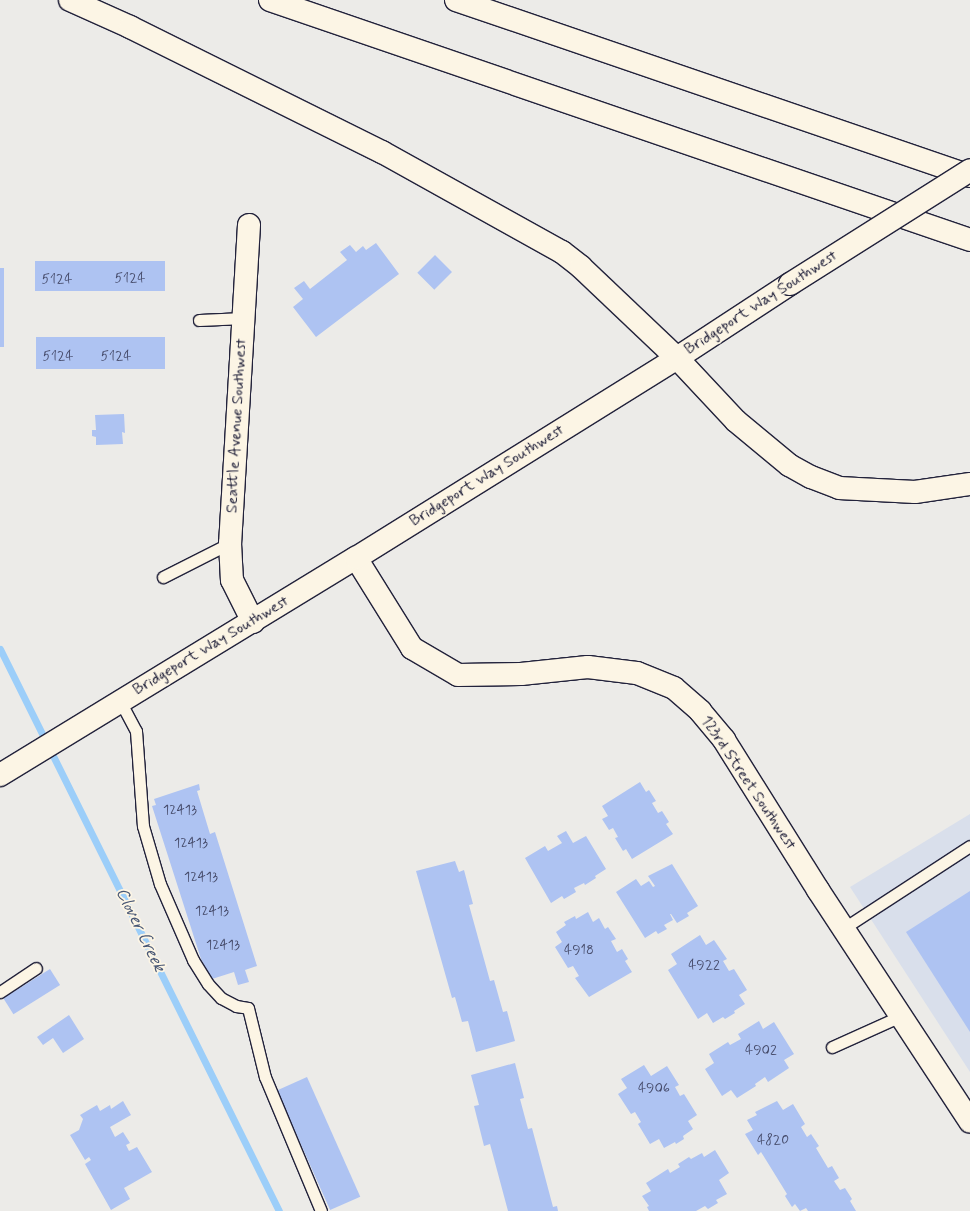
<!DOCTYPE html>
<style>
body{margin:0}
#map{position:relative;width:970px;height:1211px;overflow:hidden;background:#ecebe8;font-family:Mynerve,sans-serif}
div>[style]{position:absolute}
.built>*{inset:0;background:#d9dfeb}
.stream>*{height:7px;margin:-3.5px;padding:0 3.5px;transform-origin:3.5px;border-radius:3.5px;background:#9ccef9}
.building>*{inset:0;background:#aec3f2;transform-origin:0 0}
.roads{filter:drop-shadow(1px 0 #22223b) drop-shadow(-1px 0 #22223b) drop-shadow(0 1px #22223b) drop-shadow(0 -1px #22223b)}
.lane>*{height:11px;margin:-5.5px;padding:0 5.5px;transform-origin:5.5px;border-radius:5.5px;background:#fcf5e5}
.street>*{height:22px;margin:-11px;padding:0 11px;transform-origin:11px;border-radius:11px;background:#fcf5e5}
.secondary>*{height:22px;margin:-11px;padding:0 11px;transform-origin:11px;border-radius:11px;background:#fcf5e5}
.primary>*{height:22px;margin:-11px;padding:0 11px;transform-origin:11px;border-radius:11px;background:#fcf5e5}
.highway>*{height:22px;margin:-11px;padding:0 11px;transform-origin:11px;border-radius:11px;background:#fcf5e5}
.bridges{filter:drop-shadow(1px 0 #22223b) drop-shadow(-1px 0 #22223b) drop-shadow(0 1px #22223b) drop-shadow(0 -1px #22223b)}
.primary-bridge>*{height:22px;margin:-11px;padding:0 11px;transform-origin:11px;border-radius:11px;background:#fcf5e5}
span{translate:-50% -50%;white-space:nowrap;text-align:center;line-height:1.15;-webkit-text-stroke:3.5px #fcf5e5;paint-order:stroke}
.number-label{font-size:14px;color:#454a69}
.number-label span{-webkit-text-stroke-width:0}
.street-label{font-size:16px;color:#22223b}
.water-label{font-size:17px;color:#475674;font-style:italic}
</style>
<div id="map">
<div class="built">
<div style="clip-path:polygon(970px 814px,970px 1072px,850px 887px)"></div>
</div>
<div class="stream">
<div style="left:0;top:649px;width:627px;rotate:63.6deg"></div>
</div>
<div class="building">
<div style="clip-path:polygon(376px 243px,399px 274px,316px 337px,293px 307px,303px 299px,294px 288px,304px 281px,310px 289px,347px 260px,340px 252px,350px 245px,356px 252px,363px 246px,366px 250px)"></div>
<div style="left:435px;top:255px;width:24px;height:25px;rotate:45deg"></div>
<div style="left:35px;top:261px;width:130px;height:30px"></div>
<div style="left:0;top:268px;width:4px;height:79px"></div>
<div style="left:36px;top:337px;width:129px;height:32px"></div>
<div style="clip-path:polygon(124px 414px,125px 433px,122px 432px,123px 444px,96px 445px,96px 437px,92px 436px,92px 430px,96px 430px,95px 415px)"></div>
<div style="clip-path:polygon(640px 782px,646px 792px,649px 790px,656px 801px,652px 803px,658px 813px,662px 811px,669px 822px,666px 824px,673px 834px,632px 859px,626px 849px,623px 851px,615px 838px,618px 837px,613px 828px,609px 830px,602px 819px,608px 816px,602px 806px)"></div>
<div style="clip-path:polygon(199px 784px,200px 790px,197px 791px,210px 834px,215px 832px,257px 966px,245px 970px,249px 982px,238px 985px,234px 972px,212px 979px,201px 959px,152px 806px,156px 805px,154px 799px)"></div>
<div style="clip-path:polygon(566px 831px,573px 843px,586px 836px,606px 869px,595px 876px,596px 878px,585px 885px,584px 883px,574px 888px,576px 892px,564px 899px,562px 896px,551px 903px,525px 858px,545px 846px,548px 851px,562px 843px,557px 836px)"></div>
<div style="clip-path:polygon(455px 861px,459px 872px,464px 870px,473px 904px,469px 905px,490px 981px,494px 980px,503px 1012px,507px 1011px,515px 1041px,476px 1052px,468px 1021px,462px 1022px,455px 997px,452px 998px,416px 871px)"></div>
<div style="clip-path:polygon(672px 864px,698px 906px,687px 913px,689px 916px,677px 923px,671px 914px,670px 914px,673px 920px,664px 925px,667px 929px,658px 934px,656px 931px,645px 938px,616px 892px,636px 879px,641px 886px,649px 881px,653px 887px,655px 886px,648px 876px)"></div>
<div style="clip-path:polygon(970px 891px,970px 1032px,906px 932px)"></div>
<div style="clip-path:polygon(588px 912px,593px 922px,599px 918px,605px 929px,608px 927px,616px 939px,611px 941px,617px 952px,622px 949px,628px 959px,625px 961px,632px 972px,589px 997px,575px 978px,579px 976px,573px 966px,568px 968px,555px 947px,562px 942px,556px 932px,566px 925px,564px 922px,575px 916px,576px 919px)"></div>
<div style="clip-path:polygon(700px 935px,706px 945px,714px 940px,727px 959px,723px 961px,729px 971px,734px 969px,747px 990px,739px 995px,745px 1004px,734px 1011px,735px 1013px,725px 1019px,723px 1017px,713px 1023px,707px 1013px,698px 1019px,668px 970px,677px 964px,671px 954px)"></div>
<div style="left:50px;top:969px;width:19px;height:55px;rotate:58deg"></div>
<div style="clip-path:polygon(69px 1015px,84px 1039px,63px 1053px,53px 1038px,43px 1045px,37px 1037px)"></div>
<div style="clip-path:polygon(759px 1021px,763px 1029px,774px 1022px,794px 1054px,784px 1060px,789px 1068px,768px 1082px,765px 1077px,755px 1084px,756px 1086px,737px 1098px,731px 1090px,722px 1096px,705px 1069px,714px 1063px,709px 1054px,728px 1042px,730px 1045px,741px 1039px,738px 1034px)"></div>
<div style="clip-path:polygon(515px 1063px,524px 1098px,520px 1099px,528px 1129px,532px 1128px,553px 1207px,557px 1206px,558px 1211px,508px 1211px,490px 1144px,484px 1146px,474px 1106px,479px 1105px,471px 1075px)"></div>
<div style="clip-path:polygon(644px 1065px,651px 1076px,667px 1066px,679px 1085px,675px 1087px,680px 1096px,684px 1094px,697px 1115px,688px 1121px,693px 1129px,683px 1136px,684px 1139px,676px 1144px,675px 1142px,664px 1148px,659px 1139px,650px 1144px,638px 1124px,641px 1122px,635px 1112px,631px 1114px,618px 1094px,627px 1088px,621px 1079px)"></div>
<div style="left:307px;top:1077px;width:131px;height:33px;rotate:66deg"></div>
<div style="clip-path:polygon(123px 1101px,131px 1115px,110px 1127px,115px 1137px,123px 1132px,130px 1143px,126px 1145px,129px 1151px,137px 1147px,152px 1172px,124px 1188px,130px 1199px,111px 1210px,85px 1164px,91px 1160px,89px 1157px,85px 1160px,70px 1135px,79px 1130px,83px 1119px,80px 1115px,97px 1105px,100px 1111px,110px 1105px,111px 1109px)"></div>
<div style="clip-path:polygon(777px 1101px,783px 1110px,793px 1104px,805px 1124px,801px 1127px,807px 1137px,811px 1134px,819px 1146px,816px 1148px,828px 1168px,832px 1166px,839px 1178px,834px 1181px,840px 1190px,845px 1188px,852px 1199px,850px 1201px,856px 1211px,808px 1211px,806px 1208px,800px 1211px,795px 1204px,792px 1207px,785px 1196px,787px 1194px,761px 1152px,758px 1155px,745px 1134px,753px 1130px,747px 1120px,757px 1115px,755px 1112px)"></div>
<div style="clip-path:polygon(715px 1150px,729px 1173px,719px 1180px,727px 1194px,716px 1200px,718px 1203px,708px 1209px,705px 1206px,696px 1211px,649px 1211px,647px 1207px,649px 1206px,642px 1196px,651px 1191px,646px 1183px,668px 1169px,670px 1173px,680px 1167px,678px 1164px,689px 1157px,691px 1159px,702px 1153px,704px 1157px)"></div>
</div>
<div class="roads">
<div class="lane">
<div style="left:199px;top:320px;width:45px;rotate:-2.5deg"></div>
<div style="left:163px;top:577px;width:75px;rotate:-26.9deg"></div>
<div style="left:120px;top:701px;width:34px;rotate:62deg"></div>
<div style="left:136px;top:731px;width:95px;rotate:85.8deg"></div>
<div style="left:143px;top:826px;width:60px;rotate:73.7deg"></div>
<div style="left:160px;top:884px;width:83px;rotate:66.5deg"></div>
<div style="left:193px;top:960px;width:28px;rotate:58deg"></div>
<div style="left:208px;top:984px;width:19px;rotate:47deg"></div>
<div style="left:221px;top:998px;width:17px;rotate:28deg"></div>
<div style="left:236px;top:1006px;width:12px;rotate:9deg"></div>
<div style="left:248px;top:1008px;width:71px;rotate:76.2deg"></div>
<div style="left:265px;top:1077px;width:145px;rotate:67.3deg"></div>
<div style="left:844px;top:928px;width:150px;rotate:-33.1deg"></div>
<div style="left:0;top:992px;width:43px;rotate:-33.7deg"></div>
<div style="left:832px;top:1047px;width:76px;rotate:-24.2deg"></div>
</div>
<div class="street">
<div style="left:249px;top:225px;width:319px;rotate:93.4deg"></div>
<div style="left:230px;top:543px;width:37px;rotate:87deg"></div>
<div style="left:232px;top:580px;width:47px;rotate:63.4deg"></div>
<div style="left:356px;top:558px;width:106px;rotate:58.1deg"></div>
<div style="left:412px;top:648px;width:53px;rotate:30.4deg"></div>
<div style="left:458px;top:675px;width:63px;rotate:-0.9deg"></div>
<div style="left:521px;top:674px;width:67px;rotate:-6deg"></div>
<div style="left:588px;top:667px;width:49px;rotate:7deg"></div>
<div style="left:637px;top:673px;width:40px;rotate:22deg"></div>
<div style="left:674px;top:688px;width:35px;rotate:41deg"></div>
<div style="left:700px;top:711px;width:38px;rotate:50deg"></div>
<div style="left:724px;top:740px;width:177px;rotate:57.9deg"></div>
<div style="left:818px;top:890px;width:277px;rotate:56.7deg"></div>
</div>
<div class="secondary">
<div style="left:0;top:775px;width:417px;rotate:-31.4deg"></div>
<div style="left:356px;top:558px;width:378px;rotate:-31.9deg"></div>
</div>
<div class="primary">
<div style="left:677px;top:358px;width:135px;rotate:-33.2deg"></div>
</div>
<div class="highway">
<div style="left:70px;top:0;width:66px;rotate:24.2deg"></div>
<div style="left:130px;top:27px;width:281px;rotate:26.4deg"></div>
<div style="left:382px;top:152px;width:206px;rotate:29.1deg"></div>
<div style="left:562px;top:252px;width:24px;rotate:38deg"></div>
<div style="left:581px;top:267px;width:132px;rotate:43.5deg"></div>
<div style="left:677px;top:358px;width:86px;rotate:46.9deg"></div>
<div style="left:736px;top:421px;width:69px;rotate:39.7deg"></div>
<div style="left:789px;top:465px;width:25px;rotate:29deg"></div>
<div style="left:811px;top:477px;width:30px;rotate:21deg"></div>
<div style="left:839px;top:488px;width:76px;rotate:3deg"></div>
<div style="left:915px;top:492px;width:56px;rotate:-8.3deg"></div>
<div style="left:270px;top:0;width:740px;rotate:18.92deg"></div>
<div style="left:456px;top:0;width:543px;rotate:18.9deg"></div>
</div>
</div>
<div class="bridges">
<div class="primary-bridge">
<div style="left:790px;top:284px;width:213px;rotate:-32.3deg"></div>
</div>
</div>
<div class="number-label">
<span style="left:130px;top:278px">5124</span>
<span style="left:57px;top:279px">5124</span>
<span style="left:58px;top:356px">5124</span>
<span style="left:116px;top:356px">5124</span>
<span style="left:180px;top:810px">12413</span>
<span style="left:191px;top:843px">12413</span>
<span style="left:201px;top:877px">12413</span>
<span style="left:212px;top:911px">12413</span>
<span style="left:223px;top:945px">12413</span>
<span style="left:579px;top:950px">4918</span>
<span style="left:704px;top:965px">4922</span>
<span style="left:761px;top:1050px">4902</span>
<span style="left:654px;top:1088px">4906</span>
<span style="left:773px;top:1140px">4820</span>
</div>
<div class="street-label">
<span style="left:761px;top:303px;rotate:-33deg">Bridgeport Way Southwest</span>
<span style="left:237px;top:426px;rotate:-87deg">Seattle Avenue Southwest</span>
<span style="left:487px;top:476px;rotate:-32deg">Bridgeport Way Southwest</span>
<span style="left:211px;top:646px;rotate:-31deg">Bridgeport Way Southwest</span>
<span style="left:748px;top:783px;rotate:56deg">123rd Street Southwest</span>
</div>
<div class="water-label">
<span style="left:140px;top:930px;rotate:64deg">Clover Creek</span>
</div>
</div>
